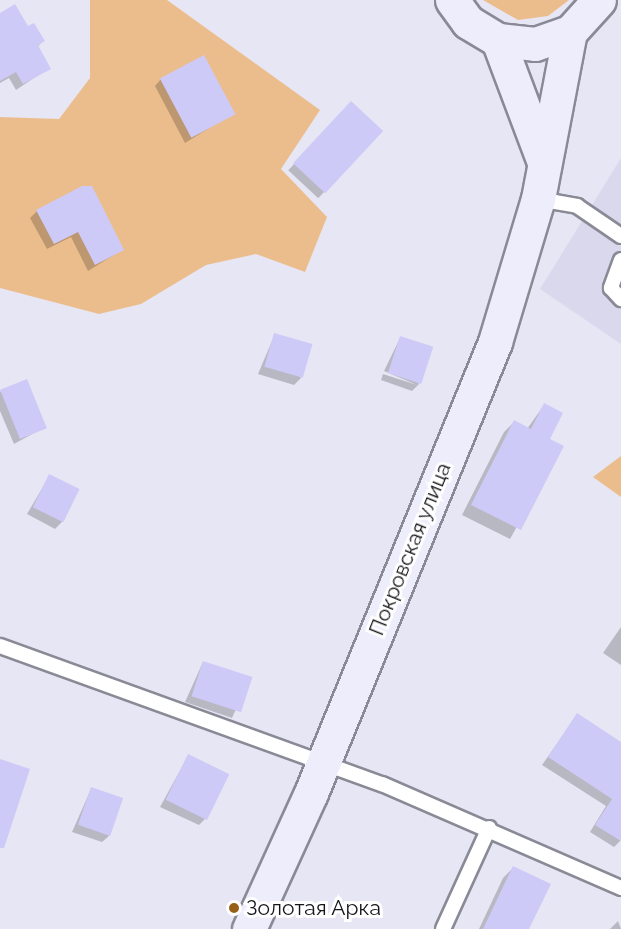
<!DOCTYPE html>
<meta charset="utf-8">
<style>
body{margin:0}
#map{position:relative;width:621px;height:929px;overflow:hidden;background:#e7e6f4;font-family:Raleway,sans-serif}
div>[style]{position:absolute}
.built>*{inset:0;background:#d9d8ed}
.green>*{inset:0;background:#ecbd8c}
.shadow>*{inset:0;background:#0003;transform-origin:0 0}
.building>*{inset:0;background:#cdcaf7;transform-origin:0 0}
.roads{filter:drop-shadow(2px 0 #8a8a97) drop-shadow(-2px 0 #8a8a97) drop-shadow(0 2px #8a8a97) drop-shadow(0 -2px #8a8a97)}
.lane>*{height:14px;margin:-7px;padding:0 7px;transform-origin:7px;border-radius:7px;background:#fff}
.secondary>*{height:33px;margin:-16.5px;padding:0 16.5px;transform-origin:16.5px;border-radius:16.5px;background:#eeedfb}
.dots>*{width:16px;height:16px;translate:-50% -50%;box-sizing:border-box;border:3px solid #fff;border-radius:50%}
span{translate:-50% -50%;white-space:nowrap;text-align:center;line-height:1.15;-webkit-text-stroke:6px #fff;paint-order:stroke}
.street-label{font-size:21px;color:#15151a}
.poi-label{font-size:21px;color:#15151a}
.left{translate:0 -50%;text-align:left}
</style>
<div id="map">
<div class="built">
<div style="clip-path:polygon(621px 158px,621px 344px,540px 289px)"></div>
</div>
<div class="green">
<div style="clip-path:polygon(90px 0,167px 0,320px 110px,281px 169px,327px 217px,305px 272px,256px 254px,206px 265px,141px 304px,99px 314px,0 288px,0 117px,59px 119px,90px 78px)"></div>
<div style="clip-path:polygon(483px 0,569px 0,548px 16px,518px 20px)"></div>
<div style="clip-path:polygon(621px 456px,621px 497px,593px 477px)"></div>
</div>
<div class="shadow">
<div style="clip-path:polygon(0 15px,43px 41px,37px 47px,49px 68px,16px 90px,9px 78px,0 83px)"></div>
<div style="clip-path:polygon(161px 79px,234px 113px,185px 143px,155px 86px)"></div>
<div style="left:351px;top:103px;width:41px;height:92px;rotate:43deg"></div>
<div style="clip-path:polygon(37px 211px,122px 250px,88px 271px,71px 237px,47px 249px,30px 218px)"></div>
<div style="clip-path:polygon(275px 334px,301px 378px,294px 385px,258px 374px)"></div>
<div style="clip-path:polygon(400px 338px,419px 384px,412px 391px,381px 380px,383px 374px,417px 385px,384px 371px)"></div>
<div style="clip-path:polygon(0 392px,1px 391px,45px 427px,14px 444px,0 411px)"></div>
<div style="clip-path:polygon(544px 405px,548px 439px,562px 446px,510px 539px,462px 515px,504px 432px,514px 422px,527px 429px)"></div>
<div style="clip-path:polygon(50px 475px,62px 522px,55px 529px,27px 514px)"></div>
<div style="clip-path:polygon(621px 627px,621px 665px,603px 653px)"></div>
<div style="clip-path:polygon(203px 662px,250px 678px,232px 718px,185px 702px)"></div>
<div style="clip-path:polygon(577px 715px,621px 744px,621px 840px,614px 847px,590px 832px,606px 806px,542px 765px)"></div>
<div style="clip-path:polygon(188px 756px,205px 819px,199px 825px,160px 807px)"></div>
<div style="clip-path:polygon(91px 789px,109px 836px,102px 842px,72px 832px)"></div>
<div style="clip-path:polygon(513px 868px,528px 929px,479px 929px,503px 878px)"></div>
<div style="clip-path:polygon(618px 921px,621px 929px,610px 929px)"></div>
</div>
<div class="building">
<div style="clip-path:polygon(15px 4px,28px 26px,34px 23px,45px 41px,38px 45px,51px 69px,23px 84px,16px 72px,0 81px,0 13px)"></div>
<div style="left:204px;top:55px;width:67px;height:50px;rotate:62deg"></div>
<div style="left:351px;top:101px;width:44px;height:85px;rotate:43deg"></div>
<div style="clip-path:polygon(82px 186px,92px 186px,124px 250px,95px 265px,78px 232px,54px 244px,36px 210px)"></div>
<div style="left:274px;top:333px;width:40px;height:35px;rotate:16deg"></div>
<div style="left:400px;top:336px;width:35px;height:39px;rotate:18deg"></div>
<div style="left:27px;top:379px;width:53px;height:29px;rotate:68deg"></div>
<div style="clip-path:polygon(544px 403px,563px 413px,550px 439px,564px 446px,521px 530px,471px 505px,514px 420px,531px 429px)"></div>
<div style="left:49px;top:474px;width:34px;height:37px;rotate:26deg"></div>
<div style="left:203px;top:661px;width:52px;height:37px;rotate:18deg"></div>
<div style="clip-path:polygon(577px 713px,621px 742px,621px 841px,595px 825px,612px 799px,548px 757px)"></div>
<div style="left:188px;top:754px;width:46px;height:51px;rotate:26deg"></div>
<div style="clip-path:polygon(0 759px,30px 769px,4px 848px,0 848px)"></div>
<div style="left:91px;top:787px;width:34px;height:40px;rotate:19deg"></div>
<div style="clip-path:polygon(513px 866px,551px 884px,529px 929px,483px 929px)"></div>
</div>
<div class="roads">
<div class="lane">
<div style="left:538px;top:199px;width:40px;rotate:10deg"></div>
<div style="left:577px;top:206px;width:53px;rotate:34.3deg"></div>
<div style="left:621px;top:260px;width:30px;rotate:110deg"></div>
<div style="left:611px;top:288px;width:15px;rotate:48deg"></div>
<div style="left:0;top:646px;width:406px;rotate:19.9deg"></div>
<div style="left:382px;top:784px;width:261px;rotate:23.5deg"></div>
<div style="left:443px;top:929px;width:111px;rotate:-65.5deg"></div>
</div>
<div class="secondary">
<div style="left:452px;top:0;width:27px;rotate:54deg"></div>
<div style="left:468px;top:22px;width:35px;rotate:31deg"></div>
<div style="left:498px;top:40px;width:37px;rotate:6deg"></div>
<div style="left:535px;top:44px;width:37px;rotate:-19deg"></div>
<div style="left:570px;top:32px;width:43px;rotate:-47.8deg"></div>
<div style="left:498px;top:40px;width:128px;rotate:69.4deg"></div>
<div style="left:249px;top:929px;width:149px;rotate:-65.5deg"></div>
<div style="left:311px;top:793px;width:487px;rotate:-67.8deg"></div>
<div style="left:495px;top:342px;width:149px;rotate:-73.3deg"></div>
<div style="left:538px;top:199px;width:170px;rotate:-79.2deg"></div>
</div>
</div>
<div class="dots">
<div style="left:234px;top:908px;background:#976019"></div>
</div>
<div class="street-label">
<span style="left:410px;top:549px;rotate:-68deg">Покровская улица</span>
</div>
<div class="poi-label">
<span class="left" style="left:246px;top:908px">Золотая Арка</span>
</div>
</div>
